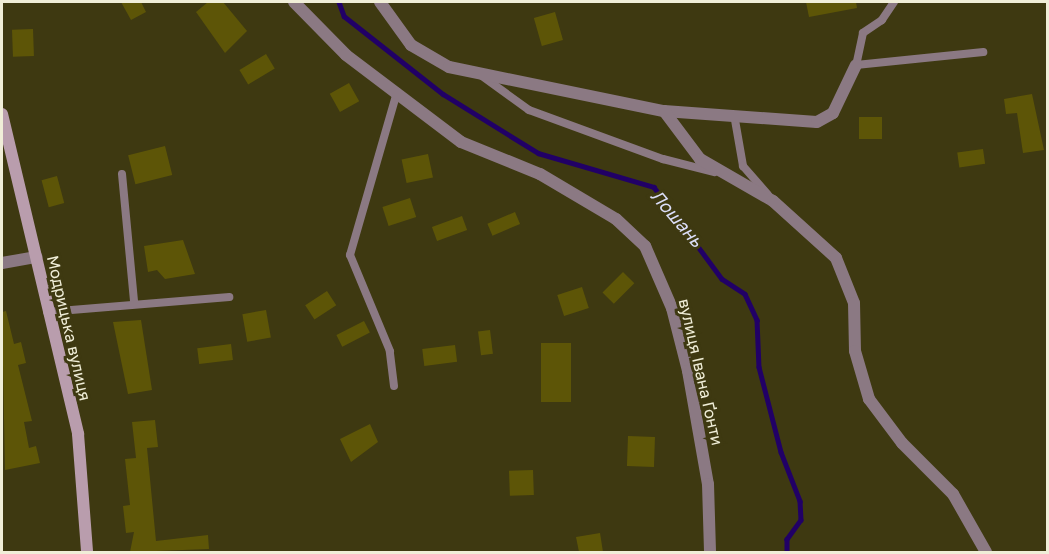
<!DOCTYPE html>
<meta charset="utf-8">
<style>
body{margin:0}
#map{position:relative;width:1049px;height:554px;overflow:hidden;background:#3e3911;font-family:"Golos Text",sans-serif}
div>[style]{position:absolute}
.stream>*{height:4.5px;margin:-2.25px;padding:0 2.25px;transform-origin:2.25px;border-radius:2.25px;background:#210066}
.building>*{inset:0;background:#5d5507;transform-origin:0 0}
.lane>*{height:8px;margin:-4px;padding:0 4px;transform-origin:4px;border-radius:4px;background:#8b7983}
.street>*{height:12px;margin:-6px;padding:0 6px;transform-origin:6px;border-radius:6px;background:#8b7983}
.secondary>*{height:12px;margin:-6px;padding:0 6px;transform-origin:6px;border-radius:6px;background:#b99dad}
span{translate:-50% -50%;white-space:nowrap;text-align:center;line-height:1.15;-webkit-text-stroke:6px #3e3911;paint-order:stroke}
.street-label{font-size:16px;color:#f0eed8}
.water-label{font-size:18px;color:#dcdef8;font-style:italic}
.frame{position:absolute;inset:0;border:3px solid #f0eed8;pointer-events:none}
</style>
<div id="map">
<div class="stream">
<div style="left:339px;top:2px;width:15px;rotate:70deg"></div>
<div style="left:344px;top:16px;width:126px;rotate:38.2deg"></div>
<div style="left:443px;top:94px;width:112px;rotate:31.8deg"></div>
<div style="left:538px;top:153px;width:121px;rotate:16.3deg"></div>
<div style="left:654px;top:187px;width:114px;rotate:53.5deg"></div>
<div style="left:722px;top:279px;width:27px;rotate:33deg"></div>
<div style="left:745px;top:294px;width:29px;rotate:65deg"></div>
<div style="left:757px;top:320px;width:47px;rotate:87.6deg"></div>
<div style="left:759px;top:367px;width:88px;rotate:75.5deg"></div>
<div style="left:781px;top:452px;width:53px;rotate:68.8deg"></div>
<div style="left:800px;top:501px;width:19px;rotate:87deg"></div>
<div style="left:801px;top:520px;width:24px;rotate:126deg"></div>
<div style="left:787px;top:539px;width:13px;rotate:90deg"></div>
</div>
<div class="building">
<div style="clip-path:polygon(121px 2px,141px 2px,146px 12px,131px 20px)"></div>
<div style="clip-path:polygon(208px 2px,223px 2px,247px 31px,225px 53px,196px 12px)"></div>
<div style="clip-path:polygon(806px 2px,856px 2px,857px 8px,809px 17px)"></div>
<div style="left:555px;top:12px;width:29px;height:22px;rotate:74deg"></div>
<div style="left:33px;top:29px;width:27px;height:21px;rotate:88deg"></div>
<div style="left:266px;top:54px;width:17px;height:31px;rotate:59deg"></div>
<div style="left:349px;top:83px;width:21px;height:22px;rotate:61deg"></div>
<div style="clip-path:polygon(1032px 94px,1044px 150px,1023px 153px,1017px 113px,1006px 114px,1004px 99px)"></div>
<div style="left:882px;top:117px;width:22px;height:23px;rotate:90deg"></div>
<div style="left:165px;top:146px;width:30px;height:38px;rotate:76deg"></div>
<div style="left:983px;top:149px;width:15px;height:26px;rotate:82deg"></div>
<div style="left:428px;top:154px;width:24px;height:27px;rotate:78deg"></div>
<div style="left:57px;top:176px;width:28px;height:16px;rotate:75deg"></div>
<div style="left:410px;top:198px;width:20px;height:29px;rotate:72deg"></div>
<div style="left:515px;top:212px;width:13px;height:30px;rotate:67deg"></div>
<div style="left:462px;top:216px;width:15px;height:32px;rotate:70deg"></div>
<div style="clip-path:polygon(183px 240px,195px 274px,165px 279px,157px 270px,148px 272px,144px 246px)"></div>
<div style="left:623px;top:272px;width:16px;height:29px;rotate:45deg"></div>
<div style="left:582px;top:287px;width:22px;height:26px;rotate:72deg"></div>
<div style="left:327px;top:291px;width:17px;height:26px;rotate:57deg"></div>
<div style="left:266px;top:310px;width:28px;height:24px;rotate:80deg"></div>
<div style="clip-path:polygon(6px 311px,14px 344px,21px 342px,26px 363px,18px 365px,32px 421px,24px 422px,29px 448px,36px 446px,40px 463px,5px 470px,2px 312px)"></div>
<div style="clip-path:polygon(141px 320px,152px 390px,128px 394px,113px 322px)"></div>
<div style="left:364px;top:321px;width:13px;height:31px;rotate:63deg"></div>
<div style="left:490px;top:330px;width:24px;height:12px;rotate:83deg"></div>
<div style="left:571px;top:343px;width:59px;height:30px;rotate:90deg"></div>
<div style="left:231px;top:344px;width:16px;height:34px;rotate:83deg"></div>
<div style="left:455px;top:345px;width:17px;height:33px;rotate:83deg"></div>
<div style="clip-path:polygon(155px 420px,158px 447px,147px 448px,156px 541px,208px 535px,209px 549px,130px 552px,134px 532px,126px 533px,123px 506px,130px 505px,125px 459px,136px 458px,132px 422px)"></div>
<div style="clip-path:polygon(370px 424px,378px 442px,351px 462px,340px 439px)"></div>
<div style="left:628px;top:436px;width:27px;height:30px;rotate:2deg"></div>
<div style="left:533px;top:470px;width:25px;height:24px;rotate:88deg"></div>
<div style="clip-path:polygon(600px 533px,603px 552px,579px 552px,576px 537px)"></div>
</div>
<div class="lane">
<div style="left:894px;top:2px;width:22px;rotate:124deg"></div>
<div style="left:882px;top:20px;width:23px;rotate:146deg"></div>
<div style="left:863px;top:33px;width:33px;rotate:102deg"></div>
<div style="left:856px;top:65px;width:128px;rotate:-5.8deg"></div>
<div style="left:482px;top:76px;width:58px;rotate:35.9deg"></div>
<div style="left:529px;top:110px;width:143px;rotate:20.1deg"></div>
<div style="left:663px;top:159px;width:53px;rotate:14.3deg"></div>
<div style="left:735px;top:120px;width:47px;rotate:80.1deg"></div>
<div style="left:743px;top:166px;width:38px;rotate:49deg"></div>
<div style="left:122px;top:174px;width:129px;rotate:84.6deg"></div>
<div style="left:47px;top:312px;width:183px;rotate:-4.7deg"></div>
<div style="left:394px;top:386px;width:35px;rotate:-97deg"></div>
<div style="left:390px;top:351px;width:104px;rotate:-112.6deg"></div>
<div style="left:350px;top:255px;width:170px;rotate:-73.9deg"></div>
</div>
<div class="street">
<div style="left:294px;top:2px;width:74px;rotate:45.5deg"></div>
<div style="left:346px;top:55px;width:144px;rotate:37.1deg"></div>
<div style="left:461px;top:142px;width:85px;rotate:22.1deg"></div>
<div style="left:540px;top:174px;width:88px;rotate:30.6deg"></div>
<div style="left:616px;top:219px;width:40px;rotate:43deg"></div>
<div style="left:645px;top:246px;width:68px;rotate:66.5deg"></div>
<div style="left:672px;top:308px;width:65px;rotate:75.7deg"></div>
<div style="left:688px;top:371px;width:115px;rotate:80deg"></div>
<div style="left:708px;top:484px;width:68px;rotate:88.3deg"></div>
<div style="left:380px;top:2px;width:53px;rotate:54.2deg"></div>
<div style="left:411px;top:45px;width:44px;rotate:30.1deg"></div>
<div style="left:449px;top:67px;width:219px;rotate:11.6deg"></div>
<div style="left:664px;top:111px;width:153px;rotate:4.1deg"></div>
<div style="left:817px;top:122px;width:18px;rotate:-29deg"></div>
<div style="left:833px;top:113px;width:53px;rotate:-64.4deg"></div>
<div style="left:664px;top:111px;width:60px;rotate:53.1deg"></div>
<div style="left:700px;top:159px;width:84px;rotate:29.9deg"></div>
<div style="left:773px;top:201px;width:85px;rotate:42.1deg"></div>
<div style="left:836px;top:258px;width:48px;rotate:68.2deg"></div>
<div style="left:854px;top:303px;width:48px;rotate:88.8deg"></div>
<div style="left:855px;top:351px;width:50px;rotate:73.7deg"></div>
<div style="left:869px;top:399px;width:55px;rotate:53.1deg"></div>
<div style="left:902px;top:443px;width:72px;rotate:45deg"></div>
<div style="left:953px;top:494px;width:67px;rotate:60.4deg"></div>
<div style="left:2px;top:263px;width:35px;rotate:-10deg"></div>
</div>
<div class="secondary">
<div style="left:2px;top:114px;width:329px;rotate:76.6deg"></div>
<div style="left:78px;top:434px;width:118px;rotate:85.6deg"></div>
</div>
<div class="street-label">
<span style="left:69px;top:328px;rotate:77deg">Модрицька вулиця</span>
<span style="left:701px;top:372px;rotate:77deg">вулиця Івана Ґонти</span>
</div>
<div class="water-label">
<span style="left:677px;top:218px;rotate:49deg">Лошань</span>
</div>
<div class="frame"></div>
</div>
